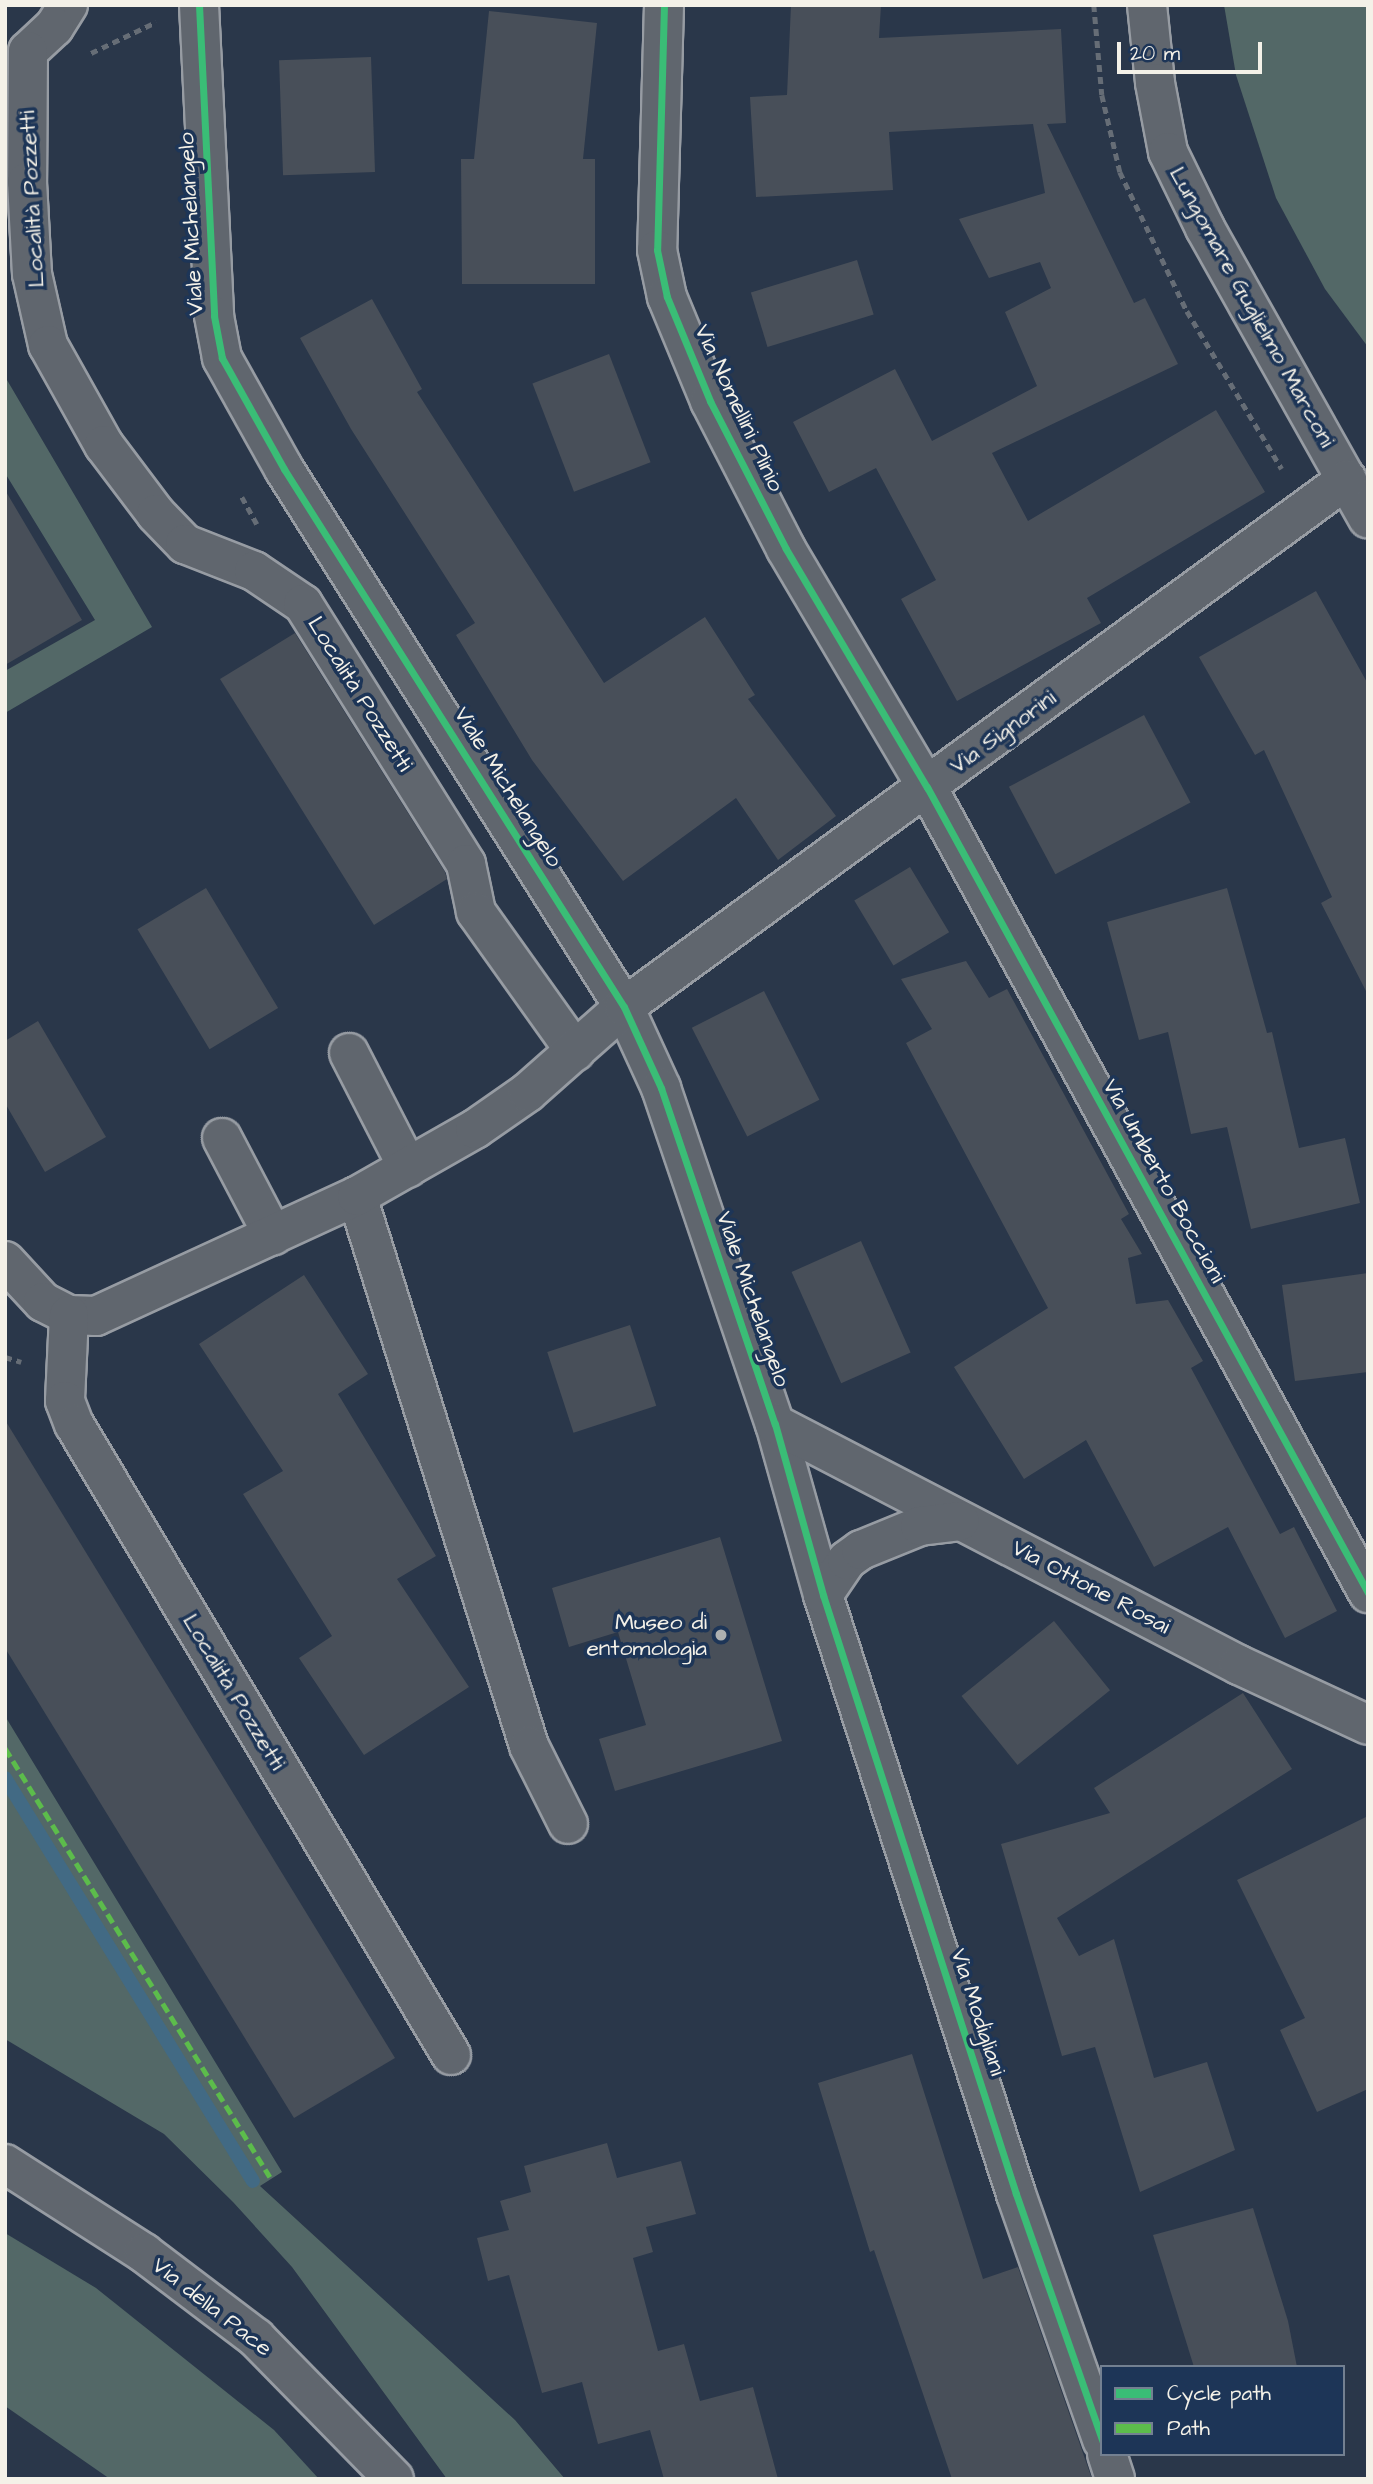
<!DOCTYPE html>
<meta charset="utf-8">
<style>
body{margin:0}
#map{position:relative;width:1373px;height:2484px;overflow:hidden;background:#2a374a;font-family:"Architects Daughter",sans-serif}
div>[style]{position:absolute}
.green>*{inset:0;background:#536867}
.stream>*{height:14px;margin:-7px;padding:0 7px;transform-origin:7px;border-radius:7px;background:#426a84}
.building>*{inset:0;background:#484f59;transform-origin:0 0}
.path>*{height:4.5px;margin-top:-2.25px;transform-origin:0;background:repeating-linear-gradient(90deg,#666d76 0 7px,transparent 0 12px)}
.roads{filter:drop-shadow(2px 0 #979ca3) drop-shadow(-2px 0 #979ca3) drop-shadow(0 2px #979ca3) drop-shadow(0 -2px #979ca3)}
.minor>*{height:38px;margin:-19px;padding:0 19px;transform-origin:19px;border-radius:19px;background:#60666e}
.quiet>*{height:5px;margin-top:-2.5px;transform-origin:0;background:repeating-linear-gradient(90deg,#5cbc4b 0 10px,transparent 0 15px)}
.cycleway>*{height:7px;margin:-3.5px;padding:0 3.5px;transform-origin:3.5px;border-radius:3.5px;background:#3abd76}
.dots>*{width:19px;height:19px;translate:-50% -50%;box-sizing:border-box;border:4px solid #1d3557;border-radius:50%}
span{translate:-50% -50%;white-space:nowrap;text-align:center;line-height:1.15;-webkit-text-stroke:7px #1d3557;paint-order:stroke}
.street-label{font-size:23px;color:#f4f1e8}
.poi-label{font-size:23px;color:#f4f1e8}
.right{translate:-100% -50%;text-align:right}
.frame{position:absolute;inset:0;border:7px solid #f4f1e8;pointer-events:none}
.legend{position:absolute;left:1100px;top:2365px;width:245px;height:91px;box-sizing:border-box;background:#1d3557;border:2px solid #738091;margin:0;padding:9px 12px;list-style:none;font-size:21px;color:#f4f1e8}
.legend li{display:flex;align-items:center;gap:14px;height:35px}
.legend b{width:35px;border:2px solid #738091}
.scale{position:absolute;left:1117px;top:42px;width:145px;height:32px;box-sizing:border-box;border:4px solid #f4f1e8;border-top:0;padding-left:9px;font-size:21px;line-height:24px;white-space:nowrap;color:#f4f1e8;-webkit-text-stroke:5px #1d3557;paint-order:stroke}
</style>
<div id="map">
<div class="green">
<div style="clip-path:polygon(1224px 5px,1368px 5px,1368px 347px,1325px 289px,1276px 198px,1236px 75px)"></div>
<div style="clip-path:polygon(5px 362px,7px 380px,152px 627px,5px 713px,5px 671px,95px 620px,5px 473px)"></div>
<div style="clip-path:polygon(5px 1716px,282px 2172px,260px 2186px,515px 2420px,565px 2479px,447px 2479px,292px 2267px,233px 2202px,164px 2134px,5px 2039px)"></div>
<div style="clip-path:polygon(5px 2233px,96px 2288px,274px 2430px,319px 2479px,110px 2479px,5px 2406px)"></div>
</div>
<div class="stream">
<div style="left:5px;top:1778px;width:473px;rotate:58.4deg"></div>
</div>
<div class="building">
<div style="clip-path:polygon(791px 5px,881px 5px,879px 38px,1061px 29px,1066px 123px,1047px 124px,1134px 303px,1145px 298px,1178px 364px,992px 453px,1028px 521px,1216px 410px,1265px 492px,1087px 598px,1101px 623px,957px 701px,901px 599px,936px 580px,876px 468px,829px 492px,793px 422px,895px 369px,932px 441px,1037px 386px,1005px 312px,1051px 288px,1040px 262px,989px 278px,959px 219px,1045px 193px,1033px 124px,889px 132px,893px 190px,756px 197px,750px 97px,787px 95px)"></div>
<div style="clip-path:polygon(489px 11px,597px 23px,583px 159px,595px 159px,595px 284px,462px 284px,461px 159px,474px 159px)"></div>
<div style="left:371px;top:57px;width:115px;height:92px;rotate:88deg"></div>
<div style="left:857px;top:260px;width:57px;height:111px;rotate:73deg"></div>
<div style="clip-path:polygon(372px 299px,422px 389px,417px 392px,604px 683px,705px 617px,755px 695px,748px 699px,836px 816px,778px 860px,736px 798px,623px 881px,532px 760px,456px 635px,475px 623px,351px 429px,300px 338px)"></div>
<div style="left:609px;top:354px;width:116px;height:82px;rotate:69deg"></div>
<div style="clip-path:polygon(5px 490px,82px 620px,5px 665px)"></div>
<div style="clip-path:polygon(1316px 591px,1368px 684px,1368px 995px,1321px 903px,1332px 897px,1264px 750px,1255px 755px,1199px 657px)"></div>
<div style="clip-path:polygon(295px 633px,445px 872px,447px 879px,374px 925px,220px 679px)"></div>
<div style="left:1144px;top:715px;width:99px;height:153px;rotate:62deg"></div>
<div style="left:910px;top:867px;width:76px;height:65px;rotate:59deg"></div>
<div style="left:206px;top:888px;width:140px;height:80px;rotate:59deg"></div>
<div style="clip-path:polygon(1227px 888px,1267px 1033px,1272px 1032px,1299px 1148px,1345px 1138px,1360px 1203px,1251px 1229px,1227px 1127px,1191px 1134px,1168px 1032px,1139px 1040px,1107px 922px)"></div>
<div style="clip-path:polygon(966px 961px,989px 998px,1007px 989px,1129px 1214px,1121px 1219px,1142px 1254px,1128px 1258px,1136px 1304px,1168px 1300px,1203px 1361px,1191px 1368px,1280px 1534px,1294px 1527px,1337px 1611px,1285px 1638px,1228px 1527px,1154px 1567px,1086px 1440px,1024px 1479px,954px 1367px,1048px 1308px,906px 1043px,932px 1029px,901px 979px)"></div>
<div style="left:764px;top:991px;width:122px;height:81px;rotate:63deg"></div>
<div style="clip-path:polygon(38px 1021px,106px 1137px,45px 1172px,5px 1103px,5px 1041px)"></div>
<div style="left:861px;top:1241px;width:122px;height:76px;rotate:66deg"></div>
<div style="clip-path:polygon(1368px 1273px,1368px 1372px,1295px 1381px,1282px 1285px)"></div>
<div style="clip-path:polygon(304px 1275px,368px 1374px,338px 1394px,436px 1556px,397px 1579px,469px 1687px,364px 1755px,299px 1658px,332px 1636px,243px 1494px,283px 1471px,199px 1344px)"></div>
<div style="left:630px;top:1325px;width:85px;height:87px;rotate:72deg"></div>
<div style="clip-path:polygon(5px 1420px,395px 2058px,294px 2118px,5px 1648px)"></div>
<div style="clip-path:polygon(720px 1537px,782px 1741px,615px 1791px,599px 1739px,646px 1725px,618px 1632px,569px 1647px,552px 1588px)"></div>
<div style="left:1054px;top:1621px;width:89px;height:119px;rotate:51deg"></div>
<div style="clip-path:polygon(1243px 1693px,1292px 1769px,1057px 1918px,1079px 1956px,1114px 1939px,1154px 2078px,1207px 2062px,1235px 2150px,1140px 2192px,1095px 2047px,1062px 2056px,1001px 1844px,1110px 1813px,1094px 1788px)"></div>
<div style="clip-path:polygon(1368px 1816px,1368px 2089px,1317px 2112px,1280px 2030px,1305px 2018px,1237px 1880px)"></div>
<div style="clip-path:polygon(912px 2054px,983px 2279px,1018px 2267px,1092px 2479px,952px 2479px,874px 2250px,870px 2252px,818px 2083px)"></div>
<div style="clip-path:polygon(607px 2143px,617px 2178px,681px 2161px,696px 2214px,646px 2227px,653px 2252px,633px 2258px,658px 2351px,684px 2344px,700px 2401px,753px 2387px,778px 2479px,664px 2479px,650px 2430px,598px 2444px,582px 2382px,542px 2393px,509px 2275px,488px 2281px,477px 2238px,509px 2230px,500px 2201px,531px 2192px,524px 2166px)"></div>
<div style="clip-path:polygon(1253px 2208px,1288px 2321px,1297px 2367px,1194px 2367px,1153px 2235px)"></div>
</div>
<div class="path">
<div style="left:1094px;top:5px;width:90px;rotate:84.9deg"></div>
<div style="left:1102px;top:95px;width:79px;rotate:76.8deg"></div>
<div style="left:1120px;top:172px;width:154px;rotate:64.3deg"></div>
<div style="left:1187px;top:311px;width:184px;rotate:59deg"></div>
<div style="left:91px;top:53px;width:72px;rotate:-25.5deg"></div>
<div style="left:242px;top:497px;width:31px;rotate:61deg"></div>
<div style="left:5px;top:1357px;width:17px;rotate:17deg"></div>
</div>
<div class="roads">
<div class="minor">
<div style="left:68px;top:5px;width:26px;rotate:122deg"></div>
<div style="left:54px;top:27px;width:35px;rotate:137deg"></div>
<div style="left:28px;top:51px;width:131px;rotate:90.4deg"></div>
<div style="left:27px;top:182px;width:92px;rotate:86.9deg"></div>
<div style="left:32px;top:274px;width:73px;rotate:77.3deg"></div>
<div style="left:48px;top:345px;width:115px;rotate:60.8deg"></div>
<div style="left:104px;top:445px;width:86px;rotate:53deg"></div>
<div style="left:156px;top:514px;width:42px;rotate:46deg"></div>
<div style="left:185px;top:544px;width:74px;rotate:21.4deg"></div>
<div style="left:254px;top:571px;width:59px;rotate:34deg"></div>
<div style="left:303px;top:604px;width:307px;rotate:57.9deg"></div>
<div style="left:466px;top:864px;width:49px;rotate:78.2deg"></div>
<div style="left:476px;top:912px;width:171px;rotate:54.5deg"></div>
<div style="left:199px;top:5px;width:311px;rotate:87.2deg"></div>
<div style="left:214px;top:316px;width:43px;rotate:79.2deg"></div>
<div style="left:222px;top:358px;width:127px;rotate:60.8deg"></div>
<div style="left:284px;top:469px;width:636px;rotate:57.71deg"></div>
<div style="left:624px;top:1007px;width:89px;rotate:65.4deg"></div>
<div style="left:661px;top:1088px;width:355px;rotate:71.3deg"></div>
<div style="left:775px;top:1424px;width:178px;rotate:74.3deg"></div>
<div style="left:823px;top:1595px;width:629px;rotate:72.14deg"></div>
<div style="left:1016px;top:2194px;width:261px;rotate:70.7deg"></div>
<div style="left:664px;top:5px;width:245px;rotate:91.6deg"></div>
<div style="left:657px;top:250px;width:48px;rotate:78deg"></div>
<div style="left:667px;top:297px;width:113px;rotate:67.5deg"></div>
<div style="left:710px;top:401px;width:166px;rotate:62.8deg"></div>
<div style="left:786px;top:549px;width:277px;rotate:59.4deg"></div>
<div style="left:927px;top:787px;width:919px;rotate:61.31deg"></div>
<div style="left:1147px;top:5px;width:78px;rotate:84.1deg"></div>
<div style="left:1155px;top:83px;width:70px;rotate:79.3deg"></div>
<div style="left:1168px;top:152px;width:85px;rotate:64deg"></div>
<div style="left:1205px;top:228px;width:333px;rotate:60.7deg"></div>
<div style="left:349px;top:1053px;width:129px;rotate:62.8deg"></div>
<div style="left:222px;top:1138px;width:110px;rotate:62.3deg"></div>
<div style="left:357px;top:1196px;width:576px;rotate:72.63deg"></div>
<div style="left:529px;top:1746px;width:87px;rotate:63.4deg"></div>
<div style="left:5px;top:1261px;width:56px;rotate:47.2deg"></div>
<div style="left:43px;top:1302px;width:29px;rotate:27deg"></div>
<div style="left:69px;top:1315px;width:27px;rotate:2deg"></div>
<div style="left:96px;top:1316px;width:287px;rotate:-24.7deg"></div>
<div style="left:357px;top:1196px;width:136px;rotate:-29.6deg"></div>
<div style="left:475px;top:1129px;width:65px;rotate:-34.9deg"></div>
<div style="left:528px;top:1092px;width:128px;rotate:-41.5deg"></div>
<div style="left:624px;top:1007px;width:895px;rotate:-36.14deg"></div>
<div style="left:69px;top:1315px;width:86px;rotate:92.7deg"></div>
<div style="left:65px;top:1401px;width:25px;rotate:69deg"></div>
<div style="left:74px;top:1424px;width:735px;rotate:59.14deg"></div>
<div style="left:775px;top:1424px;width:523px;rotate:27.45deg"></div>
<div style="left:1239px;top:1665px;width:142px;rotate:24.9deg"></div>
<div style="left:823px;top:1595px;width:42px;rotate:-55.6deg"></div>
<div style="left:847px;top:1560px;width:17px;rotate:-36deg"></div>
<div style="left:861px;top:1550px;width:64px;rotate:-22.1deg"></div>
<div style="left:920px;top:1526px;width:40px;rotate:-7.1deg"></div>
<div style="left:5px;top:2164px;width:165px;rotate:32.6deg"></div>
<div style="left:144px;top:2253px;width:141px;rotate:37.2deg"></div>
<div style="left:256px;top:2338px;width:197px;rotate:45.6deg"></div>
<div style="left:1107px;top:2454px;width:26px;rotate:72deg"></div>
</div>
</div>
<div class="quiet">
<div style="left:5px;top:1748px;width:504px;rotate:58.3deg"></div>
</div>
<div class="cycleway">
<div style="left:199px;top:5px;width:311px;rotate:87.2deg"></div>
<div style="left:214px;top:316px;width:43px;rotate:79.2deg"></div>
<div style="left:222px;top:358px;width:127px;rotate:60.8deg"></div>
<div style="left:284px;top:469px;width:636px;rotate:57.71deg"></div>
<div style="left:624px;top:1007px;width:89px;rotate:65.4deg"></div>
<div style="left:661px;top:1088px;width:355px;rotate:71.3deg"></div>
<div style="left:775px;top:1424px;width:178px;rotate:74.3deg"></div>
<div style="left:823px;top:1595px;width:629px;rotate:72.14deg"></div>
<div style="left:1016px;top:2194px;width:261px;rotate:70.7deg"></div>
<div style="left:664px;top:5px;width:245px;rotate:91.6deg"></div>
<div style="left:657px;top:250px;width:48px;rotate:78deg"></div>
<div style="left:667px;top:297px;width:113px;rotate:67.5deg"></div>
<div style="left:710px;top:401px;width:166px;rotate:62.8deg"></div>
<div style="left:786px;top:549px;width:277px;rotate:59.4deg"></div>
<div style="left:927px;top:787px;width:919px;rotate:61.31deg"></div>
</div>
<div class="dots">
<div style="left:721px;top:1635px;background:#adb0b1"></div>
</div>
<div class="street-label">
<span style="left:32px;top:199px;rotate:-93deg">Località Pozzetti</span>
<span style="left:191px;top:224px;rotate:-93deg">Viale Michelangelo</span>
<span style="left:1252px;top:307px;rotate:61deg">Lungomare Guglielmo Marconi</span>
<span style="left:739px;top:408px;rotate:65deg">Via Nomellini Plinio</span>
<span style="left:360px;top:694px;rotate:58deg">Località Pozzetti</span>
<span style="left:1003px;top:732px;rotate:-36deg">Via Signorini</span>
<span style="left:508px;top:787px;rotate:58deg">Viale Michelangelo</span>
<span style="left:1164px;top:1181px;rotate:61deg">Via Umberto Boccioni</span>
<span style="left:753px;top:1299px;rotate:71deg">Viale Michelangelo</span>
<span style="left:1091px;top:1587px;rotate:28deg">Via Ottone Rosai</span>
<span style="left:234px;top:1692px;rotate:59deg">Località Pozzetti</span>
<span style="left:978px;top:2012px;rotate:72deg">Via Modigliani</span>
<span style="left:212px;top:2307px;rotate:38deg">Via della Pace</span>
</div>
<div class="poi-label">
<span class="right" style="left:707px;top:1635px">Museo di<br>entomologia</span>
</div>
<div class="frame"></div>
<ul class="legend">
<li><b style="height:9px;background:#3abd76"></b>Cycle path</li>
<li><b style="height:9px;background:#5cbc4b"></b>Path</li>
</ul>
<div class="scale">20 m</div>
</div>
